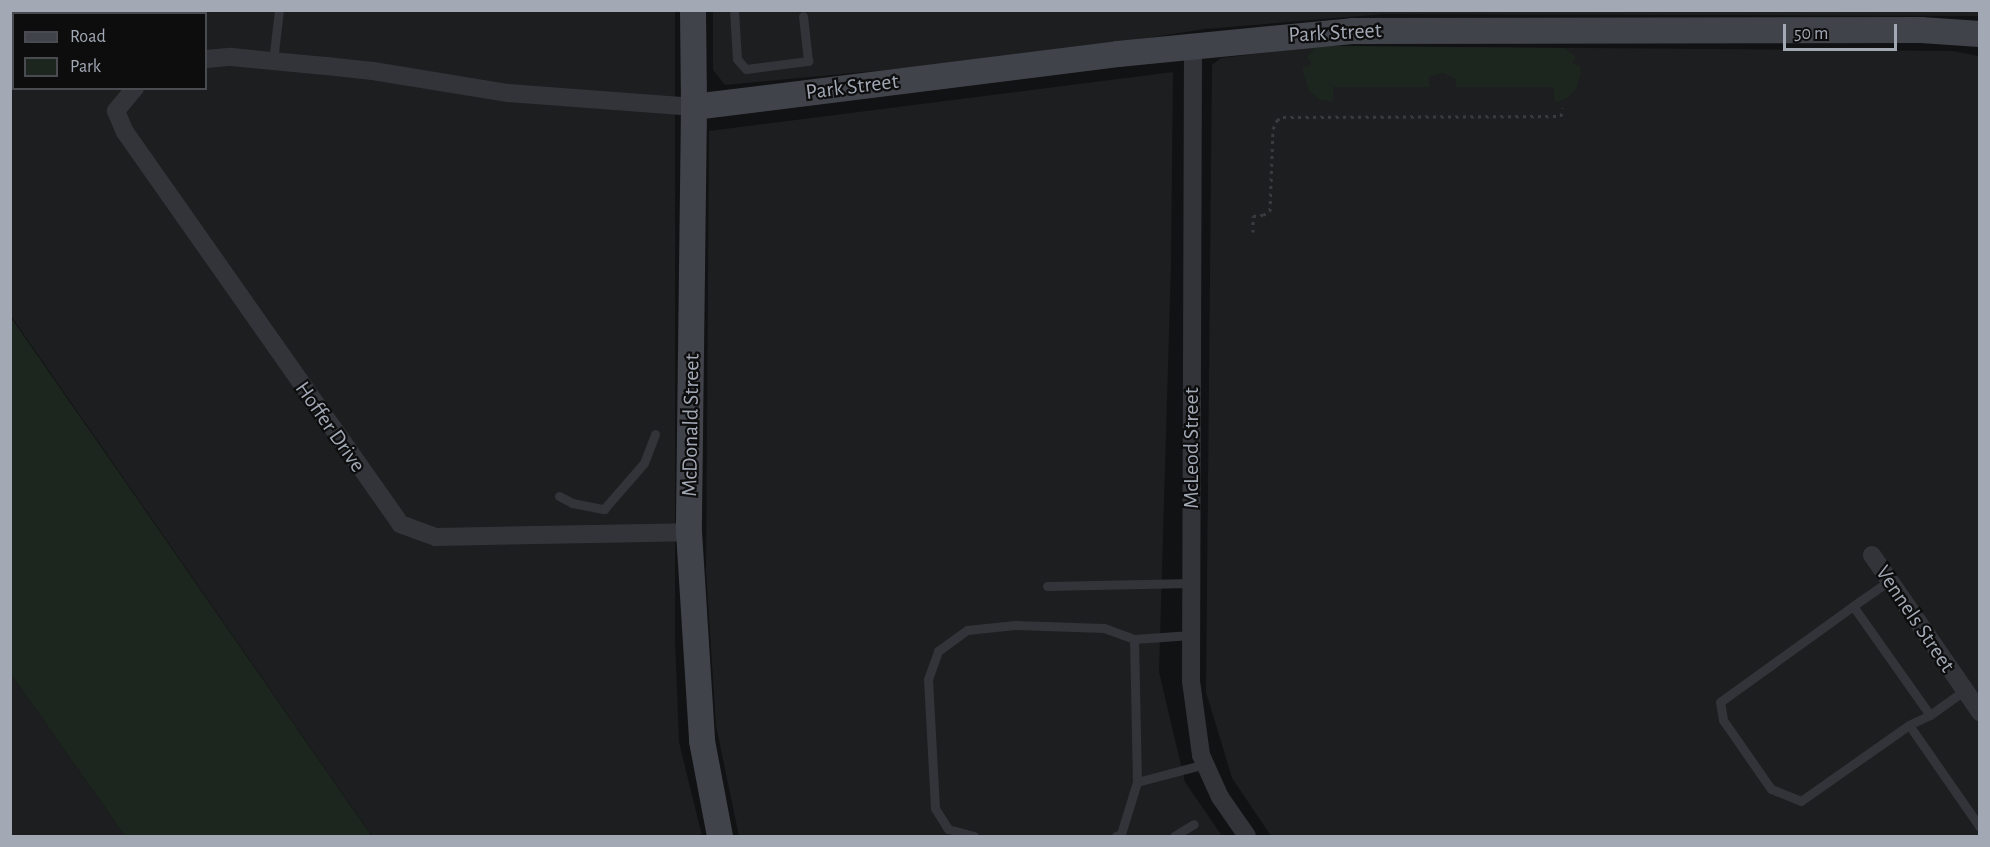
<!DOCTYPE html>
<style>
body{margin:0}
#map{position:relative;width:1990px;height:847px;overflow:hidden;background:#111213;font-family:"Alegreya Sans",sans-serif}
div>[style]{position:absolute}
.built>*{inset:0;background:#1d1e20}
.green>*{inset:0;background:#1d261e}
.path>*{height:3px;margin-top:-1.5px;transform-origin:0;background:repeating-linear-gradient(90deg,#383b40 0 3px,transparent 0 7.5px)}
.lane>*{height:9px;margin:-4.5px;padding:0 4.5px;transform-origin:4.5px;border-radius:4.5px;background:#323439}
.street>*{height:18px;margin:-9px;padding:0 9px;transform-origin:9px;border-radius:9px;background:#323439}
.secondary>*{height:26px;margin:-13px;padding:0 13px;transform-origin:13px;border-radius:13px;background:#404349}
span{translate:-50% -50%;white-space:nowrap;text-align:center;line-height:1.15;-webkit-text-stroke:4.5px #0d0d0e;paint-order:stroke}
.street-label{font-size:22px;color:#a2a9b5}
.frame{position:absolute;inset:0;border:12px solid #a2a9b5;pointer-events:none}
.legend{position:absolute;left:12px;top:12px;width:195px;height:78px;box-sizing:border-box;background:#0d0d0e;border:2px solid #494b51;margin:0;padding:8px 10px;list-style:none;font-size:18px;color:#a2a9b5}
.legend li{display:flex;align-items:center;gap:12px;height:30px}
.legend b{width:30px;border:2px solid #494b51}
.scale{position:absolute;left:1783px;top:24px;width:114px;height:27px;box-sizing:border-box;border:3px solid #a2a9b5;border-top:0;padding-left:8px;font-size:18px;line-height:21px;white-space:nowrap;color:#a2a9b5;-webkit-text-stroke:4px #0d0d0e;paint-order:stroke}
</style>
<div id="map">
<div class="built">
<div style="clip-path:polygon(1979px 10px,1980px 16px,1384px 14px,1205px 29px,1024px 57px,725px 85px,713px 70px,713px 11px)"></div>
<div style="clip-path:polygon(evenodd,10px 11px,675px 11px,675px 640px,679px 742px,702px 836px,372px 836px,11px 316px,10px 11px,14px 14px,206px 14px,206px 88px,14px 88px,14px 14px)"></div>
<div style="clip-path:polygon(1325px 46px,1953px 51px,1979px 56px,1979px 836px,1271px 836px,1232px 778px,1206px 692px,1212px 65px,1221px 58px)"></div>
<div style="clip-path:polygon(1173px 72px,1171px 264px,1159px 672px,1185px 782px,1222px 836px,739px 836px,716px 726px,706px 571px,709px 131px)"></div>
<div style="clip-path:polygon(11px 674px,125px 836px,11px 836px)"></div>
</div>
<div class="green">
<div style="clip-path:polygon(1325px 46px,1564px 48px,1576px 57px,1572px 63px,1580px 66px,1581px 73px,1576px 89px,1567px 98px,1557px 102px,1554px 100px,1554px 87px,1456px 87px,1455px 79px,1443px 73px,1429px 77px,1429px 87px,1333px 87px,1333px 101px,1328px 101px,1321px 100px,1309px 91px,1303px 72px,1303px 67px,1310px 66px,1311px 62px,1307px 57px,1315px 48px)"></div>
<div style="clip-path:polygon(10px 316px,371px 835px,372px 836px,125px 836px,11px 674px)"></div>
</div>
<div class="path">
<div style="left:1253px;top:232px;width:16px;rotate:-90deg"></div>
<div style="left:1253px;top:216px;width:10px;rotate:-6deg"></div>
<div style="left:1263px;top:215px;width:8px;rotate:-30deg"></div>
<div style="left:1270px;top:211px;width:82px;rotate:-87.9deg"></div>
<div style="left:1273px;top:129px;width:10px;rotate:-66deg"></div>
<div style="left:1277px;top:120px;width:7px;rotate:-27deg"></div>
<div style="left:1283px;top:117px;width:278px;rotate:-0.2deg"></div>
<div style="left:1561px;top:116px;width:8px;rotate:-76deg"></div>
</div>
<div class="lane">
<div style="left:734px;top:10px;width:49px;rotate:86.5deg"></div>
<div style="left:737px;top:59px;width:13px;rotate:48deg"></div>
<div style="left:746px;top:69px;width:63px;rotate:-7.4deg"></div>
<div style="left:808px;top:61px;width:45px;rotate:-96.3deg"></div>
<div style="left:273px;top:61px;width:51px;rotate:-83.3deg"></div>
<div style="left:559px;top:496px;width:15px;rotate:28deg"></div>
<div style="left:572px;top:503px;width:33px;rotate:11deg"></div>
<div style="left:604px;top:509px;width:61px;rotate:-49deg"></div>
<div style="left:644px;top:463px;width:31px;rotate:-69deg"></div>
<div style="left:1047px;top:586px;width:144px;rotate:-1.2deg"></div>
<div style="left:1853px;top:606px;width:44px;rotate:-34.8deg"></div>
<div style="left:1191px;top:635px;width:57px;rotate:176deg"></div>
<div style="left:1134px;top:639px;width:143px;rotate:88.8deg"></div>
<div style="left:1137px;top:782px;width:70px;rotate:-14.8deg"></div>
<div style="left:1965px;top:690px;width:43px;rotate:144.5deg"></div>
<div style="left:1930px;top:715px;width:23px;rotate:155deg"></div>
<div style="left:1909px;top:725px;width:124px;rotate:55.2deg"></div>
<div style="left:1909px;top:725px;width:132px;rotate:144.9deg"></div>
<div style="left:1801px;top:801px;width:32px;rotate:-158deg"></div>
<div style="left:1771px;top:789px;width:84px;rotate:-124.8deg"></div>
<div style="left:1723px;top:720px;width:18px;rotate:-99deg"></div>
<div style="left:1720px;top:702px;width:164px;rotate:-35.8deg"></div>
<div style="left:1853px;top:606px;width:133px;rotate:54.8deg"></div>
<div style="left:974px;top:836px;width:27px;rotate:-165deg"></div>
<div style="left:948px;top:829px;width:25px;rotate:-122deg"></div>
<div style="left:935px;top:808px;width:129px;rotate:-93.1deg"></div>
<div style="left:928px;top:679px;width:30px;rotate:-70deg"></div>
<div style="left:938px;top:651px;width:36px;rotate:-36deg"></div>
<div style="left:967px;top:630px;width:48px;rotate:-5.9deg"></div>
<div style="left:1015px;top:625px;width:89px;rotate:1.9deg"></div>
<div style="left:1104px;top:628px;width:32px;rotate:20deg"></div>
<div style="left:1116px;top:836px;width:5px;rotate:-22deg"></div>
<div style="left:1121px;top:834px;width:54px;rotate:-72.9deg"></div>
<div style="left:1174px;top:836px;width:23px;rotate:-31deg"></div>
</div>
<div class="street">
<div style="left:1193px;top:45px;width:636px;rotate:90.18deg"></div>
<div style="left:1191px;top:681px;width:75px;rotate:82.3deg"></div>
<div style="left:1201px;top:755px;width:46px;rotate:65.7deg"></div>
<div style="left:1220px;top:797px;width:47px;rotate:55.3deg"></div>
<div style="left:206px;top:59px;width:25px;rotate:-5deg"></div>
<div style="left:231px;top:57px;width:95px;rotate:5.4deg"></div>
<div style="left:326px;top:66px;width:47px;rotate:6.1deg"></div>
<div style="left:373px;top:71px;width:137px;rotate:9.3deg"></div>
<div style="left:508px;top:93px;width:187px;rotate:4.3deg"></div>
<div style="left:135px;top:88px;width:30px;rotate:130deg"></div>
<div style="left:116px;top:111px;width:23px;rotate:67deg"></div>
<div style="left:125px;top:132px;width:479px;rotate:54.9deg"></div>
<div style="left:400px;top:524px;width:38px;rotate:20deg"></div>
<div style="left:436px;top:537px;width:253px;rotate:-1.1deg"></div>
<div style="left:1872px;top:555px;width:191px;rotate:55.5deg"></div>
</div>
<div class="secondary">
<div style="left:693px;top:10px;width:97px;rotate:89.4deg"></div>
<div style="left:694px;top:107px;width:425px;rotate:90.7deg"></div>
<div style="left:689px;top:532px;width:209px;rotate:86.4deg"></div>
<div style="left:702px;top:741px;width:97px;rotate:79.3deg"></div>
<div style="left:694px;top:107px;width:427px;rotate:-7.1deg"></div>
<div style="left:1118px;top:54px;width:235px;rotate:-5.6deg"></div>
<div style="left:1352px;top:31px;width:569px;rotate:-0.1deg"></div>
<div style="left:1921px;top:30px;width:59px;rotate:3.9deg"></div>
</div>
<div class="street-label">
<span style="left:1335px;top:33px;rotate:-3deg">Park Street</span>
<span style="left:852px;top:87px;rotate:-7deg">Park Street</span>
<span style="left:691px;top:425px;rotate:-89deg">McDonald Street</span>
<span style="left:330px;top:427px;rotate:55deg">Hoffer Drive</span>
<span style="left:1192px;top:448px;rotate:-90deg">McLeod Street</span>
<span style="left:1915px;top:619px;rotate:56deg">Vennels Street</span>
</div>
<div class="frame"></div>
<ul class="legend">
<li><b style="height:8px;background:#404349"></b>Road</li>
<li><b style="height:16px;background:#1d261e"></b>Park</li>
</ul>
<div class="scale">50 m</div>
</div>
